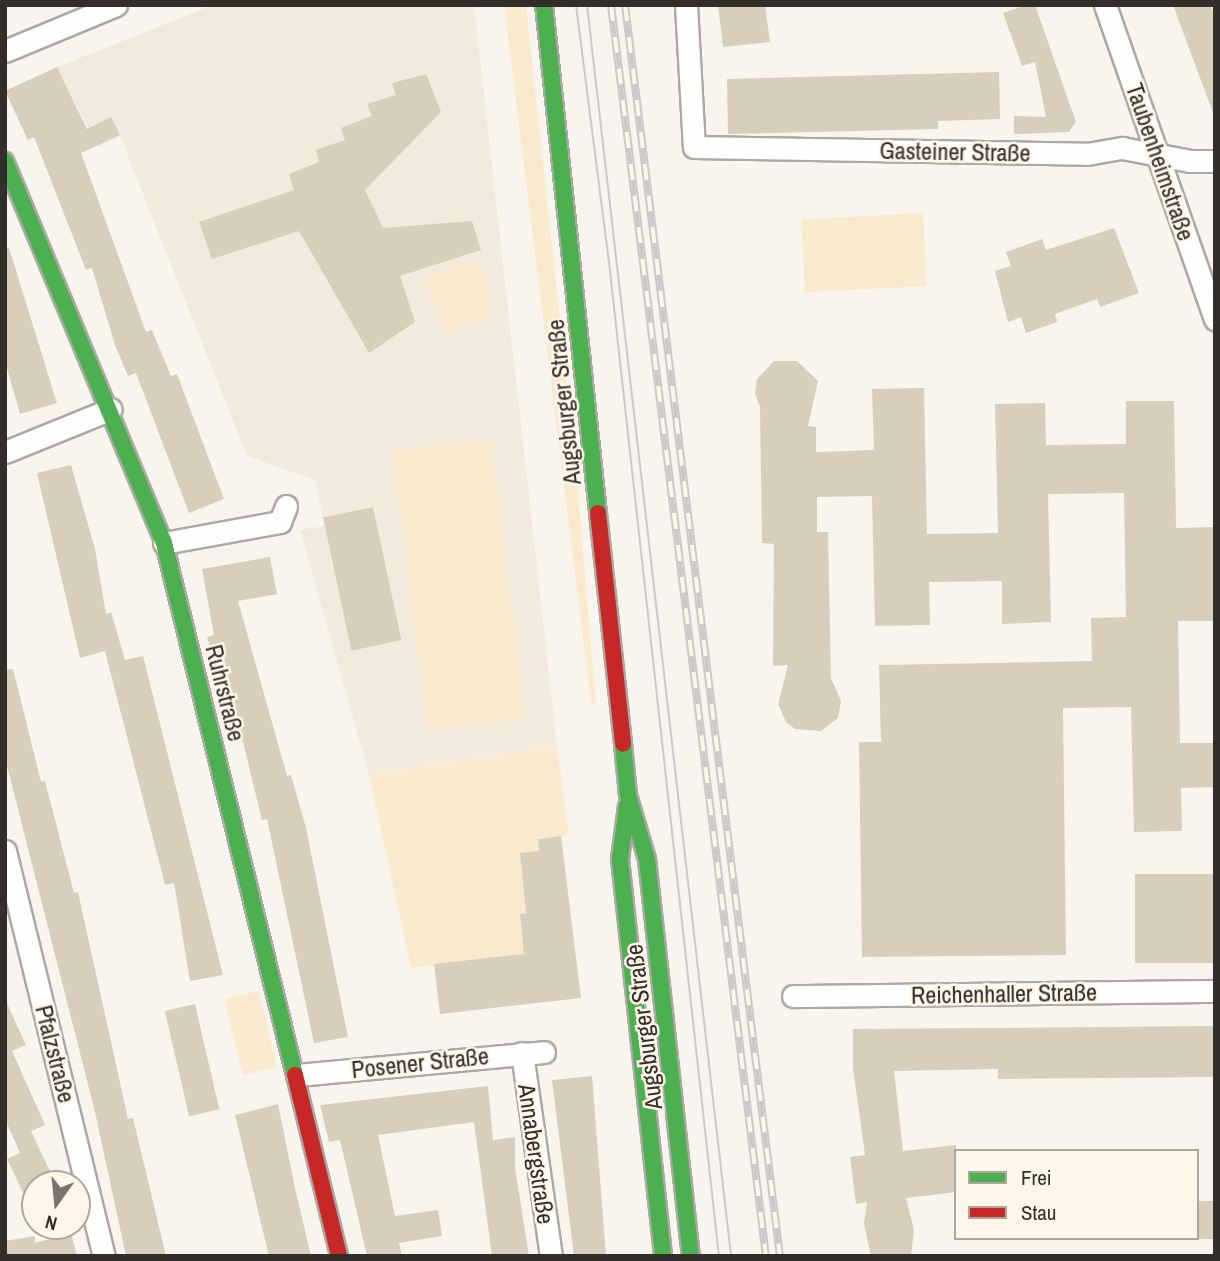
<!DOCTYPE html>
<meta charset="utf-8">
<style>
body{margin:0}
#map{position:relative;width:1220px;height:1261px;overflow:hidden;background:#f8f5ee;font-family:"Archivo Narrow",sans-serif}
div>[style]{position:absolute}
.built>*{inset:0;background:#f2eadc}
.green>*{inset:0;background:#faeacd;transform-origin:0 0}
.building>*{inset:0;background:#d8cebc;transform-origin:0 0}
.roads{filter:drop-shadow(2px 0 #aba9a3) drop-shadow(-2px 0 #aba9a3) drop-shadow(0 2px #aba9a3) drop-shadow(0 -2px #aba9a3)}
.street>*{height:21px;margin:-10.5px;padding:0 10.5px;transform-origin:10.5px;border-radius:10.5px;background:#fefefc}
.fast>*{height:16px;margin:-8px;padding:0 8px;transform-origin:8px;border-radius:8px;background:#4caf50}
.jam>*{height:16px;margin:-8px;padding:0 8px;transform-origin:8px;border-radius:8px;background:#c62828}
.tram>*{height:2px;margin:-1px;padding:0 1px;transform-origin:1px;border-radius:1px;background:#cbcac9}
.rail>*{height:8px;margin-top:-4px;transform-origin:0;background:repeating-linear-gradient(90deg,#fdf6e9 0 16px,#cbcac9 0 32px);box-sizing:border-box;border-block:2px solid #cbcac9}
span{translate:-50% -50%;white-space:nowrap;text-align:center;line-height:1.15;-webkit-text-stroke:5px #fdf6e9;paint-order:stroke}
.street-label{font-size:24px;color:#322f2a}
.frame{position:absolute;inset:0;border:7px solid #322f2a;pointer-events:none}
.legend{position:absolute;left:954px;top:1149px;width:245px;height:91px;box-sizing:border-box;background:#fdf6e9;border:2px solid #aca69d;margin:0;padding:9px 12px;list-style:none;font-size:21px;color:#322f2a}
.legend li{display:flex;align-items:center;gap:14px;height:35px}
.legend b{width:35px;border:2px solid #aca69d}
.north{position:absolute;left:21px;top:1170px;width:70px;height:70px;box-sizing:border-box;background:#fdf6e9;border:2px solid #aca69d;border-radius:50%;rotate:195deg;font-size:19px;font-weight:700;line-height:28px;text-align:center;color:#322f2a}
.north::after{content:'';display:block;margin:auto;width:24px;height:32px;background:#77746f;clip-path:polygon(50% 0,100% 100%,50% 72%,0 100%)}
</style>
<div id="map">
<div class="built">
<div style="clip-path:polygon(213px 5px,474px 5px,557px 746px,369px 775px,300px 530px,325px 526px,315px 480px,247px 456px,120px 136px,98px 146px,57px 67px)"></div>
</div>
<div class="green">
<div style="clip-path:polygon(504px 5px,526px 5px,575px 458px,596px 704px,591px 703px)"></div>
<div style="left:923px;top:213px;width:73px;height:122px;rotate:87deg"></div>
<div style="clip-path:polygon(476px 258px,487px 279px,490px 321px,470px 323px,447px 334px,424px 278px)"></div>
<div style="left:491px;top:439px;width:281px;height:99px;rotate:83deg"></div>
<div style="clip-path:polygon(557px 746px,569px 835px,538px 839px,539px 851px,520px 854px,526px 913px,520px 914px,547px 952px,411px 968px,369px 775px)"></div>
<div style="clip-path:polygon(259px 991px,277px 1067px,243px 1075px,225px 1004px,228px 998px)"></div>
</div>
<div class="building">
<div style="clip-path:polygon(718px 5px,765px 5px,770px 42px,723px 47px)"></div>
<div style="clip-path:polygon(1026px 5px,1035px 5px,1076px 122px,1069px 132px,1014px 134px,1014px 116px,1046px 117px,1035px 62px,1022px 66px,1003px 13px)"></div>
<div style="clip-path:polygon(1173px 5px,1210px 5px,1215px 17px,1215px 118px)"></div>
<div style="clip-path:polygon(57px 67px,87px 129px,111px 117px,120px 135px,81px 153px,146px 332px,152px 330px,171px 376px,177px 374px,224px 499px,189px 513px,136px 373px,128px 376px,115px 345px,92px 268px,86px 270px,34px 137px,28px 140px,5px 91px)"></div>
<div style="clip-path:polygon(999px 72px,1000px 119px,938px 121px,938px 129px,728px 134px,727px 79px)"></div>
<div style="clip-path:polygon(426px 74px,441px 112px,365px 190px,383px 228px,472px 221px,481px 250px,400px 276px,415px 322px,369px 353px,299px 231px,212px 259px,199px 222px,294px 190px,289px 174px,319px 162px,316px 150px,345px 140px,341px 128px,372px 116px,367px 104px,396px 95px,392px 83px)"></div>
<div style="clip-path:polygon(1114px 228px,1139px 293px,1100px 307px,1097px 299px,1055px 314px,1057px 322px,1026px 333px,1021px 317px,1008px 322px,995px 271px,1011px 266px,1006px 252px,1042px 239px,1046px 250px)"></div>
<div style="clip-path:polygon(5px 248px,9px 248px,57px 403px,20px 414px,5px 361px)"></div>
<div style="clip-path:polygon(774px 361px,797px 361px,818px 381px,808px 426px,816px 427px,816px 452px,874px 450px,872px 389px,924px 388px,927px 534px,998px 533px,995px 404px,1045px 403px,1046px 445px,1126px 444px,1126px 401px,1174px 401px,1176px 528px,1215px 527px,1215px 621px,1178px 621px,1180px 743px,1215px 743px,1215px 787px,1181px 788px,1182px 831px,1134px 832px,1131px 707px,1063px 708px,1066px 955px,862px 957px,859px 742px,881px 742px,879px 665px,1092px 661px,1091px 618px,1126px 617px,1124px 493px,1048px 494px,1051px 622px,1002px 624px,1002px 581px,929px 582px,930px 625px,875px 626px,872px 496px,817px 497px,817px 532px,828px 532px,831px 678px,841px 701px,838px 718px,821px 731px,795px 729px,786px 722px,778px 704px,788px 665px,773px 666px,774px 544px,762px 543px,760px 407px,755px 393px,757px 379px)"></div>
<div style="clip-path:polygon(71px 465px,95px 549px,106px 614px,111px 612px,125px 660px,143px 656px,223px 975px,190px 981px,174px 883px,165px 885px,105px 651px,80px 658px,37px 473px)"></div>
<div style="left:373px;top:507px;width:136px;height:51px;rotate:78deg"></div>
<div style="clip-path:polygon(270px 557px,277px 594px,238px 601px,287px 776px,291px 775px,306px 828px,348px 1037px,314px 1043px,267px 819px,262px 820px,238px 721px,234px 722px,207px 637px,214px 635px,202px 569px)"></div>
<div style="clip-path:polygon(13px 669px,41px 782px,45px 781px,74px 893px,78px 892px,128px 1119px,133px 1118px,166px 1256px,126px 1256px,95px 1112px,5px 758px,5px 670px)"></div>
<div style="clip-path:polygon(561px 836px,581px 998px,440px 1014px,434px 964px,524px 954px,520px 914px,526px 913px,520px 853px,539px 851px,538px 839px)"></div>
<div style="left:1135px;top:874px;width:80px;height:89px"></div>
<div style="clip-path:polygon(5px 999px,26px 1045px,12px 1051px,45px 1125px,31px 1131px,56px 1184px,35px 1184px,35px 1218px,7px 1159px,20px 1153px,5px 1119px)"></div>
<div style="left:195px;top:1004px;width:108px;height:31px;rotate:77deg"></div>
<div style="clip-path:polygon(1215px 1026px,1215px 1077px,998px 1079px,998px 1069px,894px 1071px,903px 1151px,956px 1145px,956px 1192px,906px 1198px,914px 1230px,911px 1256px,871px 1256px,864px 1224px,867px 1202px,856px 1204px,850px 1157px,865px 1155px,853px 1068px,853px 1029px)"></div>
<div style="clip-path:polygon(592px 1076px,606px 1256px,574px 1256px,552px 1080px)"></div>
<div style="clip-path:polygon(488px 1086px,493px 1140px,515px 1137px,515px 1168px,529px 1256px,492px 1256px,474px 1122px,378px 1135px,395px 1216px,438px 1210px,442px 1236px,399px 1243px,402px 1256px,367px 1256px,340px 1140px,329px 1142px,320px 1105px)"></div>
<div style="clip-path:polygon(278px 1104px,295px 1188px,311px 1256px,269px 1256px,235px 1115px)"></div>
<div style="left:1215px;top:1201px;width:38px;height:18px;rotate:90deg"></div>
<div style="clip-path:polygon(71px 1233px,77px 1256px,5px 1256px,5px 1241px,35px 1236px,35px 1243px)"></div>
</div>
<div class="roads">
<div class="street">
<div style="left:686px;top:5px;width:142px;rotate:86.8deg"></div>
<div style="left:694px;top:147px;width:393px;rotate:1deg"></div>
<div style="left:1087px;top:154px;width:36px;rotate:-10deg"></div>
<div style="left:1122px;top:148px;width:69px;rotate:10.8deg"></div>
<div style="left:1190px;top:161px;width:25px"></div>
<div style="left:1105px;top:5px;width:333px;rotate:70.7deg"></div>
<div style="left:5px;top:51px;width:120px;rotate:-22.5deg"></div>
<div style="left:5px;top:452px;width:114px;rotate:-22.1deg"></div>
<div style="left:164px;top:543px;width:118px;rotate:-10.3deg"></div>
<div style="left:280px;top:522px;width:17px;rotate:-69deg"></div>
<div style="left:5px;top:851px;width:417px;rotate:76.3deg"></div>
<div style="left:793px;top:996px;width:422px;rotate:-0.7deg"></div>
<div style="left:522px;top:1053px;width:205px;rotate:81.9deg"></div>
<div style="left:297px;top:1075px;width:248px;rotate:-5.3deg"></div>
</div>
<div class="fast">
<div style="left:544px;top:5px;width:511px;rotate:83.93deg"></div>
<div style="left:5px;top:161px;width:414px;rotate:67.4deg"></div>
<div style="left:164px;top:543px;width:548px;rotate:76.17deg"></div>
<div style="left:623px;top:744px;width:51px;rotate:84.4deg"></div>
<div style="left:628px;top:795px;width:67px;rotate:73.5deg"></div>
<div style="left:647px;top:859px;width:399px;rotate:83.7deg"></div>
<div style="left:627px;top:806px;width:53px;rotate:97.5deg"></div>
<div style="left:620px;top:859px;width:399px;rotate:83.8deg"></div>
</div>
<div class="jam">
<div style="left:598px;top:513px;width:232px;rotate:83.8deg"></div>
<div style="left:295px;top:1075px;width:186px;rotate:76.3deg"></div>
</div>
</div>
<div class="tram">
<div style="left:576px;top:5px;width:259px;rotate:82.7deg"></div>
<div style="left:609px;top:262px;width:1000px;rotate:83.69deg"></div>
<div style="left:587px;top:5px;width:1259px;rotate:83.43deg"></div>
</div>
<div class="rail">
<div style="left:611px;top:5px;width:1261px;rotate:82.94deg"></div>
<div style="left:625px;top:5px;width:1261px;rotate:82.94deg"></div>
</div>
<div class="street-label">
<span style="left:955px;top:152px;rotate:1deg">Gasteiner Straße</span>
<span style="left:1160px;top:162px;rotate:71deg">Taubenheimstraße</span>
<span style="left:564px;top:402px;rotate:-96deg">Augsburger Straße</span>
<span style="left:225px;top:693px;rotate:76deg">Ruhrstraße</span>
<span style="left:1004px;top:994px;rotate:-1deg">Reichenhaller Straße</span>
<span style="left:644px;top:1027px;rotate:-97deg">Augsburger Straße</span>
<span style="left:55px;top:1054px;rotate:76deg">Pfalzstraße</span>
<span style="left:420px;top:1063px;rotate:-6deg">Posener Straße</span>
<span style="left:536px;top:1154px;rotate:82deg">Annabergstraße</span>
</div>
<div class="frame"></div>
<ul class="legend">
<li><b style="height:9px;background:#4caf50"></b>Frei</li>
<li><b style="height:9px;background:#c62828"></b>Stau</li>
</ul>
<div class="north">N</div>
</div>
